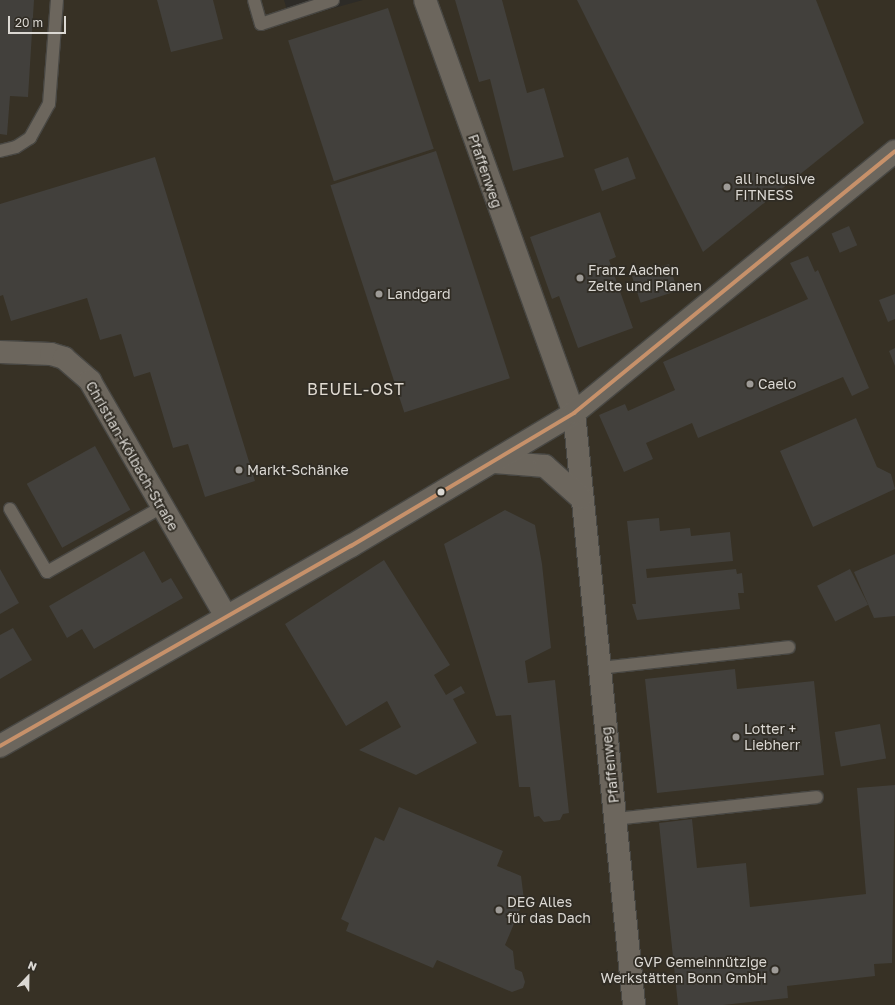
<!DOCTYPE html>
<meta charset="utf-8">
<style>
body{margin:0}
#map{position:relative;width:895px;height:1005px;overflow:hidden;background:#2d2b27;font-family:"Golos Text",sans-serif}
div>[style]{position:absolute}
.built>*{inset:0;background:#373125}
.building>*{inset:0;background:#42403c;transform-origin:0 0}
.roads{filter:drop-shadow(1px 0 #484743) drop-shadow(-1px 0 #484743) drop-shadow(0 1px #484743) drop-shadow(0 -1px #484743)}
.service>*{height:12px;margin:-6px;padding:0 6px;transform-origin:6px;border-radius:6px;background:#6c665d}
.minor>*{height:22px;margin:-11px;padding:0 11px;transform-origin:11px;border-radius:11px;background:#6c665d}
.bus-1>*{height:4px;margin:-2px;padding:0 2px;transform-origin:2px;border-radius:2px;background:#c7916a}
.dots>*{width:11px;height:11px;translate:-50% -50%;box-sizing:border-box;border:2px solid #302c24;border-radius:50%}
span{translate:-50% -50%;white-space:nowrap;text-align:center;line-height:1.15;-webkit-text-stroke:3.5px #302c24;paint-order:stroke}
.street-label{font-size:14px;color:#dbd8d3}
.poi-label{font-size:14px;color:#dbd8d3}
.left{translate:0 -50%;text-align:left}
.right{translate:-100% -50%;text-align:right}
.quarter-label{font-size:16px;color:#e1dbd2;letter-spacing:1px}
.north{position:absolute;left:8px;top:957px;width:40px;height:40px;-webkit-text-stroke:3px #302c24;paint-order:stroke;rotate:22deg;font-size:11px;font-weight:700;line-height:16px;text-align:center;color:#dbd8d3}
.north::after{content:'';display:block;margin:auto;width:14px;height:18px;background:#dbd8d3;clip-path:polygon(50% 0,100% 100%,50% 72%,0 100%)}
.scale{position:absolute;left:8px;top:16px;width:58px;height:18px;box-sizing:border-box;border:2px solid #dbd8d3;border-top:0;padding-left:5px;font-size:12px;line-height:14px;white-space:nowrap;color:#dbd8d3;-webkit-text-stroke:3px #302c24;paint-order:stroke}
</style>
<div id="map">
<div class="built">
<div style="clip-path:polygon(0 0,284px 0,290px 20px,363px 0,895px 0,895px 1005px,0 1005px)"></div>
</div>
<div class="building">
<div style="clip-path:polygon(0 0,34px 0,28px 97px,10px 96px,7px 135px,0 134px)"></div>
<div style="clip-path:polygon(157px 0,213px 0,223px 39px,171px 52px)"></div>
<div style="clip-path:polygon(455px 0,502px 0,527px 93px,544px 88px,564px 157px,513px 171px,490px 79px,479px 82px)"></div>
<div style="clip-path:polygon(577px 0,816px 0,864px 123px,703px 252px)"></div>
<div style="left:388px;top:8px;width:148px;height:105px;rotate:72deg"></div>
<div style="left:436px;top:151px;width:239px;height:111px;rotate:72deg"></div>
<div style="clip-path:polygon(155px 157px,255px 481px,205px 497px,188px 444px,173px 448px,150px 372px,134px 377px,121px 334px,100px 340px,87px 298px,11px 321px,3px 295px,0 296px,0 204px)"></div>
<div style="left:628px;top:157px;width:23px;height:36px;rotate:70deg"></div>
<div style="clip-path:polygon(600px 212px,616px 257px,609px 260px,633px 328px,578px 348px,559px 296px,552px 299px,530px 237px)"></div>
<div style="left:849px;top:226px;width:21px;height:19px;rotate:67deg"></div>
<div style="clip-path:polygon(808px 256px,815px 272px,818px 270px,869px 388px,852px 396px,843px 377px,698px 438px,692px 423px,646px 443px,653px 459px,624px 472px,599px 415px,625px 404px,628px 411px,675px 390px,663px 362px,808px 299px,790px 263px)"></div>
<div style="left:669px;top:264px;width:28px;height:39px;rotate:72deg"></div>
<div style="clip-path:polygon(895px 294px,895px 319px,888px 322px,879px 300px)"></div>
<div style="clip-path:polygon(895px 348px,895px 366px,889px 351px)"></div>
<div style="clip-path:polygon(856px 418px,877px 467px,891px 474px,895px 489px,813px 527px,780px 451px)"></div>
<div style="left:95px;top:446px;width:73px;height:78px;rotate:61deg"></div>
<div style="clip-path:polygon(505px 510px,535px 525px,542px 564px,551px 648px,525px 661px,528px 683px,555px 680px,569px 813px,563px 814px,560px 820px,544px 822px,539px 816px,534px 817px,530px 787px,519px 787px,511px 715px,496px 716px,444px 544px)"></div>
<div style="clip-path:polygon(659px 518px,660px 531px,690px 528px,691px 536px,730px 532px,733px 561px,646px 569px,647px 578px,736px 569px,737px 574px,742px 573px,744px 593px,738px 593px,740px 609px,637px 620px,632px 604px,636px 604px,627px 521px)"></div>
<div style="clip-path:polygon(144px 551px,162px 583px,171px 578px,183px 598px,94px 649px,82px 629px,67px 638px,49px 606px)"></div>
<div style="clip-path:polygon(895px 554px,895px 616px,874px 618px,854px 572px)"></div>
<div style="clip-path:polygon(384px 560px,450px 665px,434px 675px,446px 695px,461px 686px,465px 693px,453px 699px,477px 743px,416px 775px,359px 750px,401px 727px,387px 701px,346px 726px,285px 624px)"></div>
<div style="clip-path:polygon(0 569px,19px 603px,0 614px)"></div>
<div style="left:850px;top:569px;width:40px;height:37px;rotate:63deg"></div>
<div style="clip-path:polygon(13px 628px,32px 660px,0 679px,0 635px)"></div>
<div style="clip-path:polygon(735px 669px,737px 689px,814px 681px,824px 775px,657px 793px,645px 679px)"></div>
<div style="left:880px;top:724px;width:35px;height:46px;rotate:80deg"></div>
<div style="clip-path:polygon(895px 785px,892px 963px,874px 964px,875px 976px,787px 986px,788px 998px,723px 1005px,678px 1005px,659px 823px,692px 819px,697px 868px,746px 863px,750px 907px,866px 894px,857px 788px)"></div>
<div style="clip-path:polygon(399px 807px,503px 851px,497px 866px,521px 876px,524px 900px,505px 945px,513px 951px,515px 969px,522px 972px,525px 982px,523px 988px,512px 992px,437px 960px,433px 968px,346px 931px,349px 923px,341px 919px,375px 837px,384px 841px)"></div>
</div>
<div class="roads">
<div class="service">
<div style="left:254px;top:0;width:25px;rotate:74deg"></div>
<div style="left:261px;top:24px;width:76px;rotate:-18.4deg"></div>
<div style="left:0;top:151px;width:16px;rotate:-14deg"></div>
<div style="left:16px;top:147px;width:17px;rotate:-33deg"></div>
<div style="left:30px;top:138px;width:39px;rotate:-61deg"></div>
<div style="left:49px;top:104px;width:104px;rotate:-85.6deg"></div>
<div style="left:10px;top:509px;width:73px;rotate:59.6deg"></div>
<div style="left:47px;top:572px;width:132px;rotate:-29.5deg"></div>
<div style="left:600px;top:668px;width:190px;rotate:-6.3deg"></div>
<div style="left:615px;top:819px;width:203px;rotate:-6.2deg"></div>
</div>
<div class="minor">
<div style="left:425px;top:0;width:439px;rotate:70.2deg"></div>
<div style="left:574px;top:413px;width:595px;rotate:84.21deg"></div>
<div style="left:0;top:352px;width:51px;rotate:2.2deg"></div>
<div style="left:51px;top:354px;width:14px;rotate:17deg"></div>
<div style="left:64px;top:358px;width:35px;rotate:41deg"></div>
<div style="left:90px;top:381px;width:272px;rotate:60deg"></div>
<div style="left:494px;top:462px;width:51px;rotate:4.5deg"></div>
<div style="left:545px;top:466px;width:48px;rotate:41.6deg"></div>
<div style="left:0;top:746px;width:404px;rotate:-29.7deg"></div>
<div style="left:351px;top:546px;width:260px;rotate:-30.8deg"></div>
<div style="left:574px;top:413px;width:414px;rotate:-39.2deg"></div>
</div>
</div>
<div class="bus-1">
<div style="left:0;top:746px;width:404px;rotate:-29.7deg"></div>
<div style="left:351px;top:546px;width:260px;rotate:-30.8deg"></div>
<div style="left:574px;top:413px;width:414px;rotate:-39.2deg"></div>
</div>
<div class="dots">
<div style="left:727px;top:187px;background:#9e9b97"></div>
<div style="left:580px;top:278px;background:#9e9b97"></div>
<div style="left:379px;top:294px;background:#9e9b97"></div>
<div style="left:750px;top:384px;background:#9e9b97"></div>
<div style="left:239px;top:470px;background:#9e9b97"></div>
<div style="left:441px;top:492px;background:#dbd8d3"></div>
<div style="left:736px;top:737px;background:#9e9b97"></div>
<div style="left:499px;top:910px;background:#9e9b97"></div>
<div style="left:775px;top:970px;background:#9e9b97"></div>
</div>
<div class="street-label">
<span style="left:485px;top:171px;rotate:71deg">Pfaffenweg</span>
<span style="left:132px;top:456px;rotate:60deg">Christian-Kölbach-Straße</span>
<span style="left:610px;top:765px;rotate:-96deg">Pfaffenweg</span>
</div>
<div class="poi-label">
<span class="left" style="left:735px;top:187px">all inclusive<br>FITNESS</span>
<span class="left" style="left:588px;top:278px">Franz Aachen<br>Zelte und Planen</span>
<span class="left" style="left:387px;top:294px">Landgard</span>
<span class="left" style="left:758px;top:384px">Caelo</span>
<span class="left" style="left:247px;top:470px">Markt-Schänke</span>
<span class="left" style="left:744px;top:737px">Lotter +<br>Liebherr</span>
<span class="left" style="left:507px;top:910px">DEG Alles<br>für das Dach</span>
<span class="right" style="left:767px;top:970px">GVP Gemeinnützige<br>Werkstätten Bonn GmbH</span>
</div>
<div class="quarter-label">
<span style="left:356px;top:389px">BEUEL-OST</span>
</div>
<div class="north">N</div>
<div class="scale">20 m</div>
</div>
